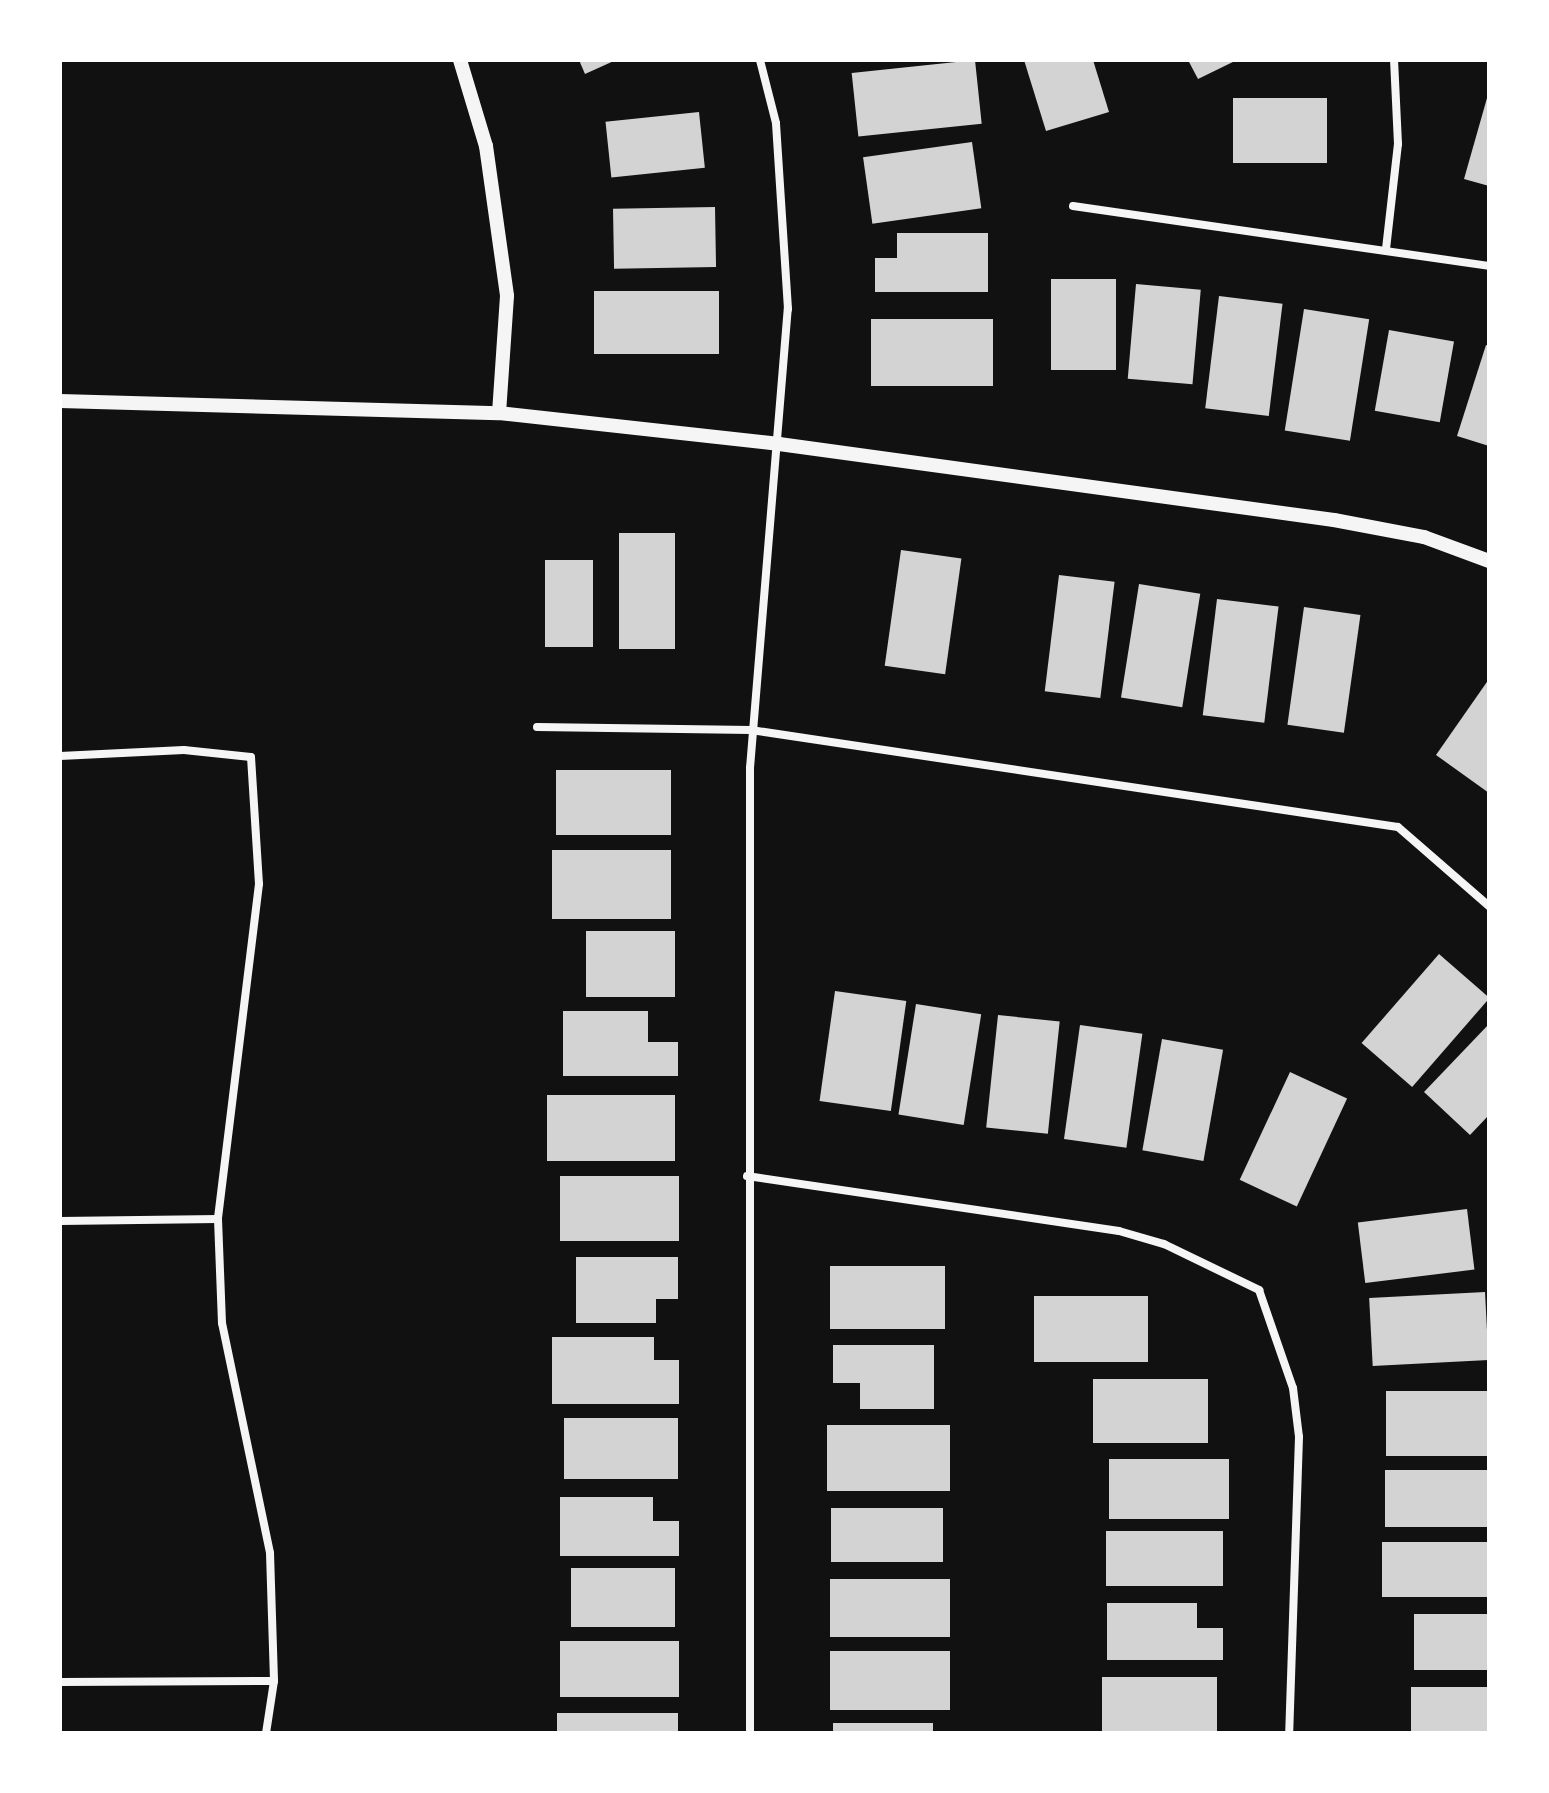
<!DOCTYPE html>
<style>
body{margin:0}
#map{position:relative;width:1549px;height:1793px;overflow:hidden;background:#111;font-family:"Alegreya Sans",sans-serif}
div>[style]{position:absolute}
.building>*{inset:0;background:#d3d3d3;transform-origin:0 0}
.minor>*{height:8px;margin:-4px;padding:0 4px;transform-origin:4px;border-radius:4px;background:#f5f5f5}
.tertiary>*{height:14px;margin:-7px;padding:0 7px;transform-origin:7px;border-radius:7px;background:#f5f5f5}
span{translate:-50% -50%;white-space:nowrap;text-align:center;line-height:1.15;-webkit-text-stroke:7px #fff;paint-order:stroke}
.frame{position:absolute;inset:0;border:62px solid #fff;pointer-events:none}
</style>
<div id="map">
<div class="building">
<div style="clip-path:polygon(579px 60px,616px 60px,585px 74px)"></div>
<div style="left:975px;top:60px;width:64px;height:124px;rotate:84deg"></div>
<div style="clip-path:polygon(1024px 60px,1093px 60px,1109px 112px,1046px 131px)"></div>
<div style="clip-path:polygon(1188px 60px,1237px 60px,1198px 79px)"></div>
<div style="clip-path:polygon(1489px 91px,1489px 186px,1464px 179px)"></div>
<div style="left:1233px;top:98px;width:94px;height:65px"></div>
<div style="left:699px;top:112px;width:56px;height:94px;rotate:84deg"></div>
<div style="left:972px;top:142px;width:67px;height:110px;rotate:82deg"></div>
<div style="left:715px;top:207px;width:60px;height:102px;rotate:89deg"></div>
<div style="clip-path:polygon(897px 233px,988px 233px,988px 292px,875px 292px,875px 258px,897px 258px)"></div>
<div style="left:1051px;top:279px;width:65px;height:91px"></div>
<div style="left:1136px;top:284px;width:65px;height:95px;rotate:5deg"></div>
<div style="left:594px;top:291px;width:125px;height:63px"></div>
<div style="left:1219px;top:296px;width:64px;height:113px;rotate:7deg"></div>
<div style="left:1304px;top:309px;width:66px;height:123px;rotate:9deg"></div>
<div style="left:871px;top:319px;width:122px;height:67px"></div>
<div style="left:1389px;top:330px;width:66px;height:82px;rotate:10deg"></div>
<div style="clip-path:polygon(1486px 345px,1489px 346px,1489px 446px,1457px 436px)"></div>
<div style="left:619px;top:533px;width:56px;height:116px"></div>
<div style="left:901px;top:550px;width:61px;height:117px;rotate:8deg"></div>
<div style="left:545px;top:560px;width:48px;height:87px"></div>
<div style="left:1059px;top:575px;width:56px;height:117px;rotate:7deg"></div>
<div style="left:1139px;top:584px;width:62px;height:115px;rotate:9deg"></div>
<div style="left:1217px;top:599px;width:62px;height:117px;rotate:7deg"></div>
<div style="left:1304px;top:607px;width:57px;height:119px;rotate:8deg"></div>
<div style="clip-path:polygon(1489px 679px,1489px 793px,1436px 755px)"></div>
<div style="left:556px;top:770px;width:115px;height:65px"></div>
<div style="left:552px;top:850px;width:119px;height:69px"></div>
<div style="left:586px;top:931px;width:89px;height:66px"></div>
<div style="left:1439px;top:954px;width:67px;height:118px;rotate:41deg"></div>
<div style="left:835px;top:991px;width:72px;height:111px;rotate:8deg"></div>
<div style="left:916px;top:1004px;width:66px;height:112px;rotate:9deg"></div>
<div style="clip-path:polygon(563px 1011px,648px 1011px,648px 1042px,678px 1042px,678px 1076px,563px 1076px)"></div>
<div style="left:998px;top:1015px;width:62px;height:113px;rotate:6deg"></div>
<div style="clip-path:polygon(1489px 1024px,1489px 1115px,1470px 1135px,1424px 1092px)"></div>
<div style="left:1080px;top:1025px;width:63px;height:115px;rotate:8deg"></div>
<div style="left:1162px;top:1039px;width:62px;height:113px;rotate:10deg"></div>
<div style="left:1290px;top:1072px;width:63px;height:119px;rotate:25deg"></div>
<div style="left:547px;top:1095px;width:128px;height:66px"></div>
<div style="left:560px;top:1176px;width:119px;height:65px"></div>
<div style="left:1467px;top:1209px;width:61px;height:110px;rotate:83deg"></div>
<div style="clip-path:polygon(576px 1257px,678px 1257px,678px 1299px,656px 1299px,656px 1323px,576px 1323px)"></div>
<div style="left:830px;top:1266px;width:115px;height:63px"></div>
<div style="left:1485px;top:1292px;width:68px;height:116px;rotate:87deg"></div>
<div style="left:1034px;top:1296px;width:114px;height:66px"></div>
<div style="clip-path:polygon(552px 1337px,654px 1337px,654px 1360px,679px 1360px,679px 1404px,552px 1404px)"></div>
<div style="clip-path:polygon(833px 1345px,934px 1345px,934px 1409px,860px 1409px,860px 1383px,833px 1383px)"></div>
<div style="left:1093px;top:1379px;width:115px;height:64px"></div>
<div style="left:1386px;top:1391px;width:103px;height:65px"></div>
<div style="left:564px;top:1418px;width:114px;height:61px"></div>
<div style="left:827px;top:1425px;width:123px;height:66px"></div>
<div style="left:1109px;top:1459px;width:120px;height:60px"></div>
<div style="left:1385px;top:1470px;width:104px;height:57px"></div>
<div style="clip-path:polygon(560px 1497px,653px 1497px,653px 1521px,679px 1521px,679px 1556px,560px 1556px)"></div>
<div style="left:831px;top:1508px;width:112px;height:54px"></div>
<div style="left:1106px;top:1531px;width:117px;height:55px"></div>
<div style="left:1382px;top:1542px;width:107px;height:55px"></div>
<div style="left:571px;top:1568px;width:104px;height:59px"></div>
<div style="left:830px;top:1579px;width:120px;height:58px"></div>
<div style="clip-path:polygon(1107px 1603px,1197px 1603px,1197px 1628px,1223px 1628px,1223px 1660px,1107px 1660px)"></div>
<div style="left:1414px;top:1614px;width:75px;height:56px"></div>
<div style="left:560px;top:1641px;width:119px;height:56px"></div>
<div style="left:830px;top:1651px;width:120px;height:59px"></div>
<div style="left:1102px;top:1677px;width:115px;height:56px"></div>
<div style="left:1411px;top:1687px;width:78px;height:46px"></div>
<div style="left:557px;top:1713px;width:121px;height:20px"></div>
<div style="left:833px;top:1723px;width:100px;height:10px"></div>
</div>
<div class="minor">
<div style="left:1073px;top:206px;width:420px;rotate:8.2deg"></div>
<div style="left:1386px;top:249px;width:106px;rotate:-83.5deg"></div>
<div style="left:1398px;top:144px;width:84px;rotate:-92.7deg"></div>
<div style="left:537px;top:727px;width:214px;rotate:0.8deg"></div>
<div style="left:751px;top:730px;width:654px;rotate:8.53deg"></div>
<div style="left:1398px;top:827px;width:121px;rotate:41deg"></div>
<div style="left:60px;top:756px;width:124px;rotate:-2.8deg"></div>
<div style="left:184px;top:750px;width:67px;rotate:6deg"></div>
<div style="left:251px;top:757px;width:127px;rotate:86.4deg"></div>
<div style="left:259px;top:884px;width:337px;rotate:97deg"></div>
<div style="left:218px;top:1219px;width:104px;rotate:87.8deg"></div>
<div style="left:222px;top:1323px;width:235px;rotate:78.2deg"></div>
<div style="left:270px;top:1553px;width:128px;rotate:88.2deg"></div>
<div style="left:274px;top:1681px;width:53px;rotate:98.7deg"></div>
<div style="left:747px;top:1176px;width:376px;rotate:8.4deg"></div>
<div style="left:1119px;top:1231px;width:47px;rotate:16.1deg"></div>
<div style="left:1164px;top:1244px;width:106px;rotate:25.8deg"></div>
<div style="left:1259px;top:1290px;width:104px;rotate:70.9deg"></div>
<div style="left:1293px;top:1388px;width:49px;rotate:83deg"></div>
<div style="left:1299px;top:1437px;width:296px;rotate:91.9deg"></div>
<div style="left:60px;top:1221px;width:158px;rotate:-0.7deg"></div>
<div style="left:60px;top:1682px;width:214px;rotate:-0.3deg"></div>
<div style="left:750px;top:1733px;width:965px;rotate:-90deg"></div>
<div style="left:750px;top:768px;width:461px;rotate:-85.3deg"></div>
<div style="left:788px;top:309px;width:186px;rotate:-93.7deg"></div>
<div style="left:776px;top:123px;width:65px;rotate:-104.3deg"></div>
</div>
<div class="tertiary">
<div style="left:460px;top:60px;width:90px;rotate:73.2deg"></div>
<div style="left:486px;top:146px;width:151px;rotate:82deg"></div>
<div style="left:507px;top:296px;width:117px;rotate:93.9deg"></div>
<div style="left:60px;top:401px;width:439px;rotate:1.6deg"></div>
<div style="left:499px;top:413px;width:282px;rotate:6.3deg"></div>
<div style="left:779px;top:444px;width:560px;rotate:7.8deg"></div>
<div style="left:1334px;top:520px;width:92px;rotate:10.7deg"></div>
<div style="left:1424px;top:537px;width:69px;rotate:20.3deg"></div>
</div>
<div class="frame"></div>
</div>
